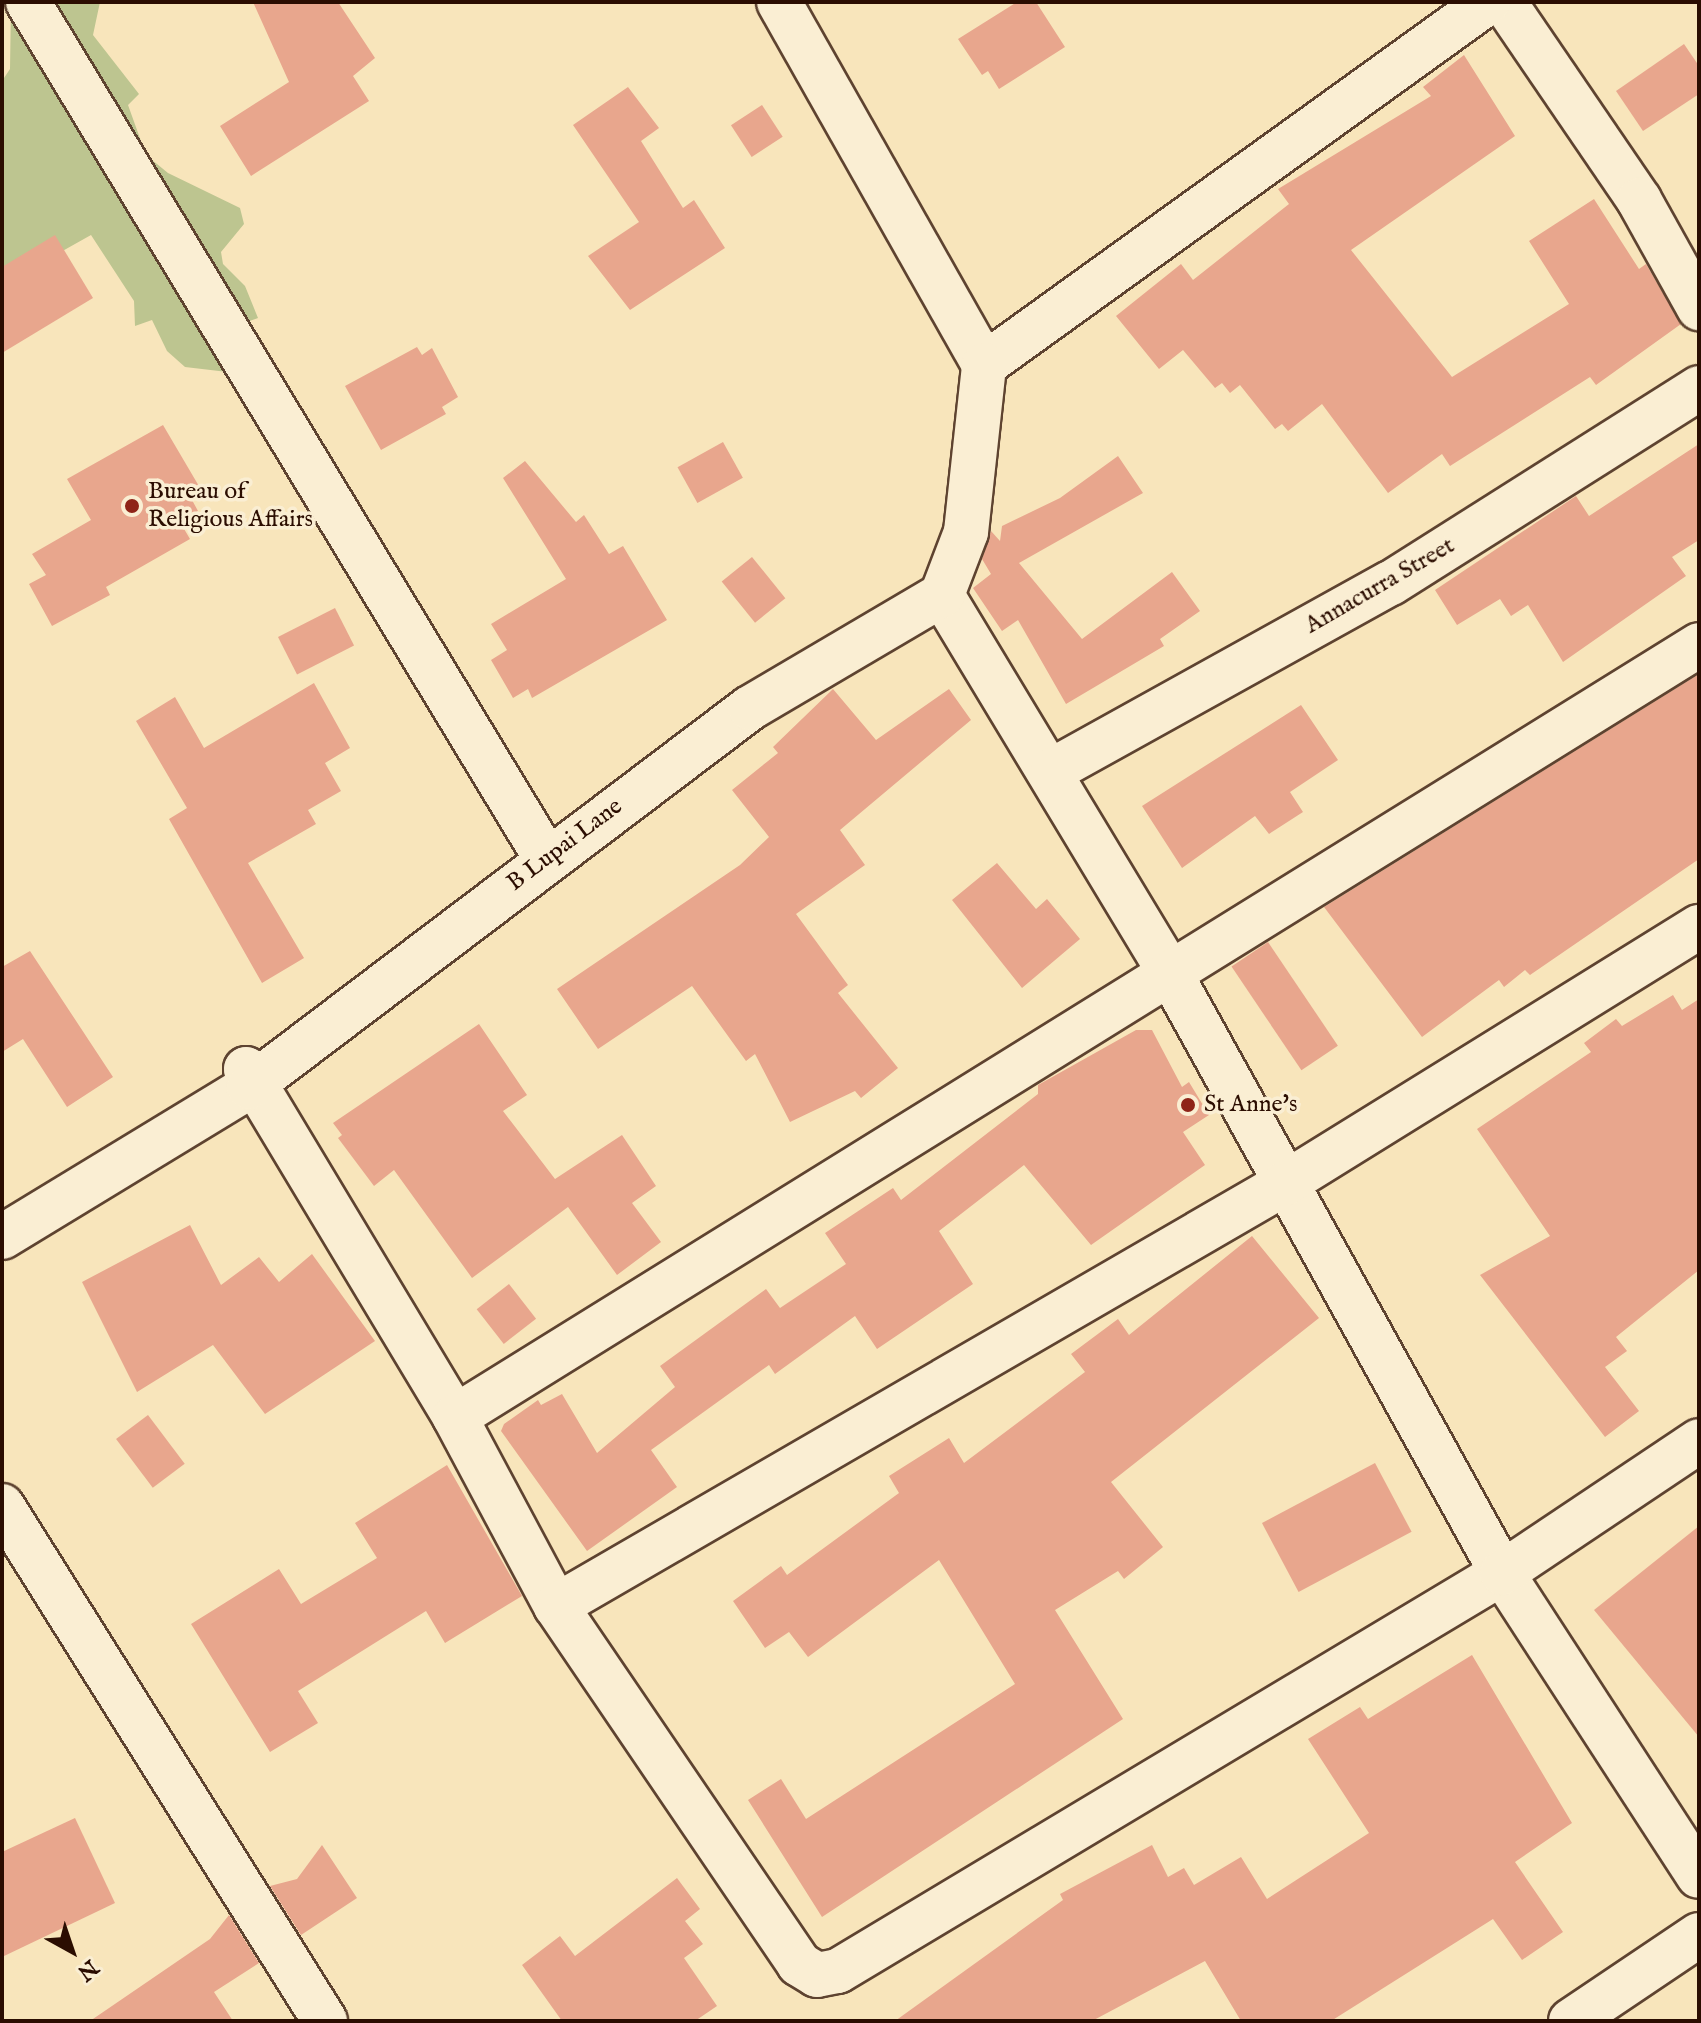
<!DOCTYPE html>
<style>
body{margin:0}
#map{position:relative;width:1701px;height:2023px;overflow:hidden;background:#f8e5bb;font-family:"IM FELL English",serif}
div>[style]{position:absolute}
.green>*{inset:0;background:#bdc590}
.building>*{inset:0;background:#e8a68d;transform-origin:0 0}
.roads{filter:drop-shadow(2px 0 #5e4330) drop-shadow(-2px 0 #5e4330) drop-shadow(0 2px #5e4330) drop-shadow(0 -2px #5e4330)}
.minor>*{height:44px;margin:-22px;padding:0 22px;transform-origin:22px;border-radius:22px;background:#faeed3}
.dots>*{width:22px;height:22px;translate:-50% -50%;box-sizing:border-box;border:4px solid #faeed3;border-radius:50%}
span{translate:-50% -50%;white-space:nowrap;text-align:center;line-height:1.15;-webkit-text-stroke:7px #faeed3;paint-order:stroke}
.poi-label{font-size:24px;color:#2b0d01}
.left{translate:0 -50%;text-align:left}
.street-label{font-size:24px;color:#2b0d01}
.frame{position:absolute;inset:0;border:4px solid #2b0d01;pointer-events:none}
.north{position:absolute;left:32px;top:1911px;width:80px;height:80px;-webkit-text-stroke:6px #faeed3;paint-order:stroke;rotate:140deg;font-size:22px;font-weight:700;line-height:32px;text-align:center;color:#2b0d01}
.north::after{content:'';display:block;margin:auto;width:28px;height:36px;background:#2b0d01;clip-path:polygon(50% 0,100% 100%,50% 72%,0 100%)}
</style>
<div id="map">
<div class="green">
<div style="clip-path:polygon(11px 2px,100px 2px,93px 35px,139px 94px,128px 105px,146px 155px,168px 173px,240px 208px,244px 224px,221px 252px,223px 264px,245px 286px,258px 318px,241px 324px,236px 373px,185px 367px,167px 351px,152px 320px,135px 326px,134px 301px,91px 235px,2px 285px,2px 81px,10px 69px)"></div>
</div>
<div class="building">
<div style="clip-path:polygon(253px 2px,338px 2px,375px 58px,353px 76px,369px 101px,251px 176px,220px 126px,289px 82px)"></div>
<div style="clip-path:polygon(1017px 2px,1036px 2px,1065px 47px,999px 89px,988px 71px,982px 75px,958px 39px)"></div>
<div style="clip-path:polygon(1684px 44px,1699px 66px,1699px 94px,1643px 131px,1616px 91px)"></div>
<div style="clip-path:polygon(1464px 55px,1515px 136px,1351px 250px,1452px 377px,1569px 304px,1529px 241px,1594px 199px,1639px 269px,1646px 264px,1681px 324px,1596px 385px,1590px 377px,1450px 466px,1442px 454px,1388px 493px,1322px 404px,1288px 431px,1282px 424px,1275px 429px,1240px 385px,1230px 393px,1222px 383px,1215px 388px,1183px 350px,1159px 369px,1116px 316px,1181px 264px,1193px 280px,1289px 204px,1278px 189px,1431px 96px,1423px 87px)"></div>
<div style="clip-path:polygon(628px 87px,659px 128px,641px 141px,683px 208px,694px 200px,725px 248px,630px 310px,588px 256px,639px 222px,573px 125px)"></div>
<div style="left:762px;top:105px;width:38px;height:37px;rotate:57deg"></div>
<div style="clip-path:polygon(55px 235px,93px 298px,2px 353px,2px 267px)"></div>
<div style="clip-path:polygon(417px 347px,422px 355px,432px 348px,458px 397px,442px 407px,446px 414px,381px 450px,345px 386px)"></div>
<div style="clip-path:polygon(163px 425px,203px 493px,192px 500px,198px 511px,180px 522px,190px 539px,106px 587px,110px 595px,52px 626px,29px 584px,46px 575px,32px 554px,91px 520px,67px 479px)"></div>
<div style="left:723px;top:442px;width:41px;height:52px;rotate:61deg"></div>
<div style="clip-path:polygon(1699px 444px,1699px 540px,1672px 557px,1686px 576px,1563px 662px,1528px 605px,1511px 616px,1500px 599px,1457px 625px,1435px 590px,1576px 496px,1589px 516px)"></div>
<div style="clip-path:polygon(1118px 456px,1143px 493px,1019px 563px,1082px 639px,1172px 572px,1200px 611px,1160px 639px,1164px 646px,1066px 704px,1018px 620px,1002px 631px,973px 588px,991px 574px,982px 559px,991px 531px,1000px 541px,1002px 526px,1060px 498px)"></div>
<div style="clip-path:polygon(525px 461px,576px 522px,584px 515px,609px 554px,623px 546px,667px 620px,532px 698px,528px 689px,513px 698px,491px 660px,507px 650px,491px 624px,566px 579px,503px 478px)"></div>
<div style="left:752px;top:557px;width:53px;height:39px;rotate:51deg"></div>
<div style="left:335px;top:608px;width:42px;height:64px;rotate:63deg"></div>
<div style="clip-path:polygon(1699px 674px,1699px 859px,1530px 975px,1525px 970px,1504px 987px,1499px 980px,1422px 1037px,1324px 907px)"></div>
<div style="clip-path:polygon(314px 683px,350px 748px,325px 763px,341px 791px,308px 810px,316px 824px,248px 863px,304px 958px,262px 983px,169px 819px,187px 808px,136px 721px,175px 697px,204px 748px)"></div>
<div style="clip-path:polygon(833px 689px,876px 740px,949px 689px,971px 720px,840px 830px,865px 865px,796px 914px,848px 985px,838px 993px,898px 1068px,861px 1098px,855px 1091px,790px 1122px,755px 1054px,746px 1061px,692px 986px,598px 1049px,557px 989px,740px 865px,769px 837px,732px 790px,778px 753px,773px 747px)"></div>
<div style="clip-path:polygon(1301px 705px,1338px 760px,1290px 792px,1303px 812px,1269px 834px,1255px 816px,1182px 868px,1142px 806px)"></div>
<div style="clip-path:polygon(997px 863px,1036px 909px,1047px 899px,1080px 939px,1022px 988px,952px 900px)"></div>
<div style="left:1268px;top:942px;width:125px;height:44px;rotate:56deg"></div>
<div style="clip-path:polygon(30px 951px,113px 1077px,67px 1107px,23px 1039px,2px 1052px,2px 967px)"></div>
<div style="clip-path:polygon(1673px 995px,1682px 1010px,1699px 999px,1699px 1270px,1616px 1337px,1627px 1351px,1605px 1367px,1639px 1411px,1605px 1437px,1480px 1275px,1550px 1236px,1477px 1129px,1591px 1052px,1584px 1043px,1616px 1019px,1622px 1026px)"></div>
<div style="clip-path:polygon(479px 1024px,527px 1095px,503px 1111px,555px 1179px,622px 1135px,656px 1186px,632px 1203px,661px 1242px,617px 1275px,568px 1207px,472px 1278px,394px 1170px,374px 1186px,338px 1138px,342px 1135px,333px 1123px)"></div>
<div style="clip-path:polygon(1136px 1030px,1152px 1030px,1182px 1087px,1189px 1082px,1209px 1115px,1183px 1132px,1205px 1165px,1091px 1245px,1024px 1165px,939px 1231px,973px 1284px,877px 1349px,855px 1316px,775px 1374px,769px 1365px,651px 1450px,677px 1487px,587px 1551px,501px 1431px,504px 1424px,538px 1400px,541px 1405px,562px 1394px,597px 1453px,675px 1387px,660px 1366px,766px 1289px,780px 1308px,846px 1264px,825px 1233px,893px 1188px,901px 1200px,1038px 1094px,1038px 1085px)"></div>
<div style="clip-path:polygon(190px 1225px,221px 1285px,259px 1257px,279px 1282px,312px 1254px,375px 1341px,265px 1414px,213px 1345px,137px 1392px,82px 1282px)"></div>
<div style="clip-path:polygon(1252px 1236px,1319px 1318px,1111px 1482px,1163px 1547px,1124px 1579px,1118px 1571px,1055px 1610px,1123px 1719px,822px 1917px,748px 1800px,781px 1779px,806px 1819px,1015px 1684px,939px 1560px,808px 1657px,789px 1632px,765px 1648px,733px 1601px,781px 1566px,787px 1575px,899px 1493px,889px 1476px,949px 1438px,964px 1463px,1085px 1372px,1071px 1354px,1118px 1319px,1129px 1335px)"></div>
<div style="left:509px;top:1284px;width:44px;height:41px;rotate:52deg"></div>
<div style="left:148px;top:1415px;width:61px;height:40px;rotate:53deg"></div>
<div style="left:1375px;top:1463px;width:78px;height:128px;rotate:62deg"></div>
<div style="clip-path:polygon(447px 1465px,522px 1596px,445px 1643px,426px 1611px,298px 1691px,318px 1723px,270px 1752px,191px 1624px,279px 1569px,301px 1604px,377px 1558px,355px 1523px)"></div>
<div style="clip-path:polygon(1699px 1526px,1699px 1737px,1594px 1610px)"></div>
<div style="clip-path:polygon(1472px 1655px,1572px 1823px,1515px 1862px,1563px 1932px,1522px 1960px,1493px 1919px,1331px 2021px,1241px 2021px,1205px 1961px,1092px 2021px,895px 2021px,1063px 1900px,1060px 1894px,1152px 1845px,1168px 1877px,1184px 1868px,1194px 1885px,1241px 1857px,1267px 1899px,1369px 1833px,1308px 1739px,1360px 1707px,1368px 1719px)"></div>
<div style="clip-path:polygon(75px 1818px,115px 1903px,2px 1957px,2px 1852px)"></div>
<div style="clip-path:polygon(322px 1845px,357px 1898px,301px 1935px,270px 1886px,297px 1879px)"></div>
<div style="clip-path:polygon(677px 1878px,700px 1909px,685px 1921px,703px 1944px,684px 1958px,717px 2006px,695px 2021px,562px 2021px,522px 1965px,560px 1936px,575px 1956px)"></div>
<div style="clip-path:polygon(229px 1915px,259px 1963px,214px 1992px,233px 2021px,90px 2021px,210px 1939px)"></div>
</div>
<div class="roads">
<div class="minor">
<div style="left:28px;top:2px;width:1001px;rotate:58.82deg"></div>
<div style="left:779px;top:2px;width:417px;rotate:60.5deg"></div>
<div style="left:1504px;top:2px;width:240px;rotate:55.7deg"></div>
<div style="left:1639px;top:200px;width:124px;rotate:60.9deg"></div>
<div style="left:984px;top:365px;width:621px;rotate:-35.76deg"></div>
<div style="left:942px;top:595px;width:444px;rotate:58.9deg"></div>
<div style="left:1171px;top:975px;width:683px;rotate:61.03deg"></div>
<div style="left:1502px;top:1573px;width:361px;rotate:57deg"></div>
<div style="left:1053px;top:770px;width:386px;rotate:-29deg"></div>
<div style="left:1391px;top:583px;width:365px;rotate:-32.3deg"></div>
<div style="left:249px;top:1087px;width:18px;rotate:-99deg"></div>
<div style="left:246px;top:1069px;width:406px;rotate:59deg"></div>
<div style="left:455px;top:1417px;width:214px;rotate:61.9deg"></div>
<div style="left:556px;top:1606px;width:433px;rotate:55.8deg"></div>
<div style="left:799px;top:1964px;width:21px;rotate:31deg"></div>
<div style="left:817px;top:1975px;width:21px;rotate:-11deg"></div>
<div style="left:838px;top:1971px;width:774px;rotate:-30.94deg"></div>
<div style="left:1502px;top:1573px;width:237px;rotate:-33.8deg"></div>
<div style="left:2px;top:1237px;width:289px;rotate:-31.3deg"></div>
<div style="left:249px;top:1087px;width:628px;rotate:-37.11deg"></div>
<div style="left:750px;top:708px;width:223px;rotate:-30.5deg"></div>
<div style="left:942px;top:595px;width:67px;rotate:-69.1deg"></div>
<div style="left:966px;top:532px;width:168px;rotate:-83.8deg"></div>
<div style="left:455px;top:1417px;width:1464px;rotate:-31.82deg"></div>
<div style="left:2px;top:1506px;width:608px;rotate:57.9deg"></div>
<div style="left:556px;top:1606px;width:841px;rotate:-30.1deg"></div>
<div style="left:1284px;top:1184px;width:488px;rotate:-31.8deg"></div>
<div style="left:1571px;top:2021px;width:154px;rotate:-33.9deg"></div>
</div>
</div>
<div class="dots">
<div style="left:132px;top:506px;background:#8f2418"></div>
<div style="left:1188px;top:1105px;background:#8f2418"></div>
</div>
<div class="poi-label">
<span class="left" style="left:148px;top:506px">Bureau of<br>Religious Affairs</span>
<span class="left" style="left:1204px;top:1105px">St Anne's</span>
</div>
<div class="street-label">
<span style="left:1380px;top:586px;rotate:-30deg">Annacurra Street</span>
<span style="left:565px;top:845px;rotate:-37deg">B Lupai Lane</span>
</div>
<div class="frame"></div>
<div class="north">N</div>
</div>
